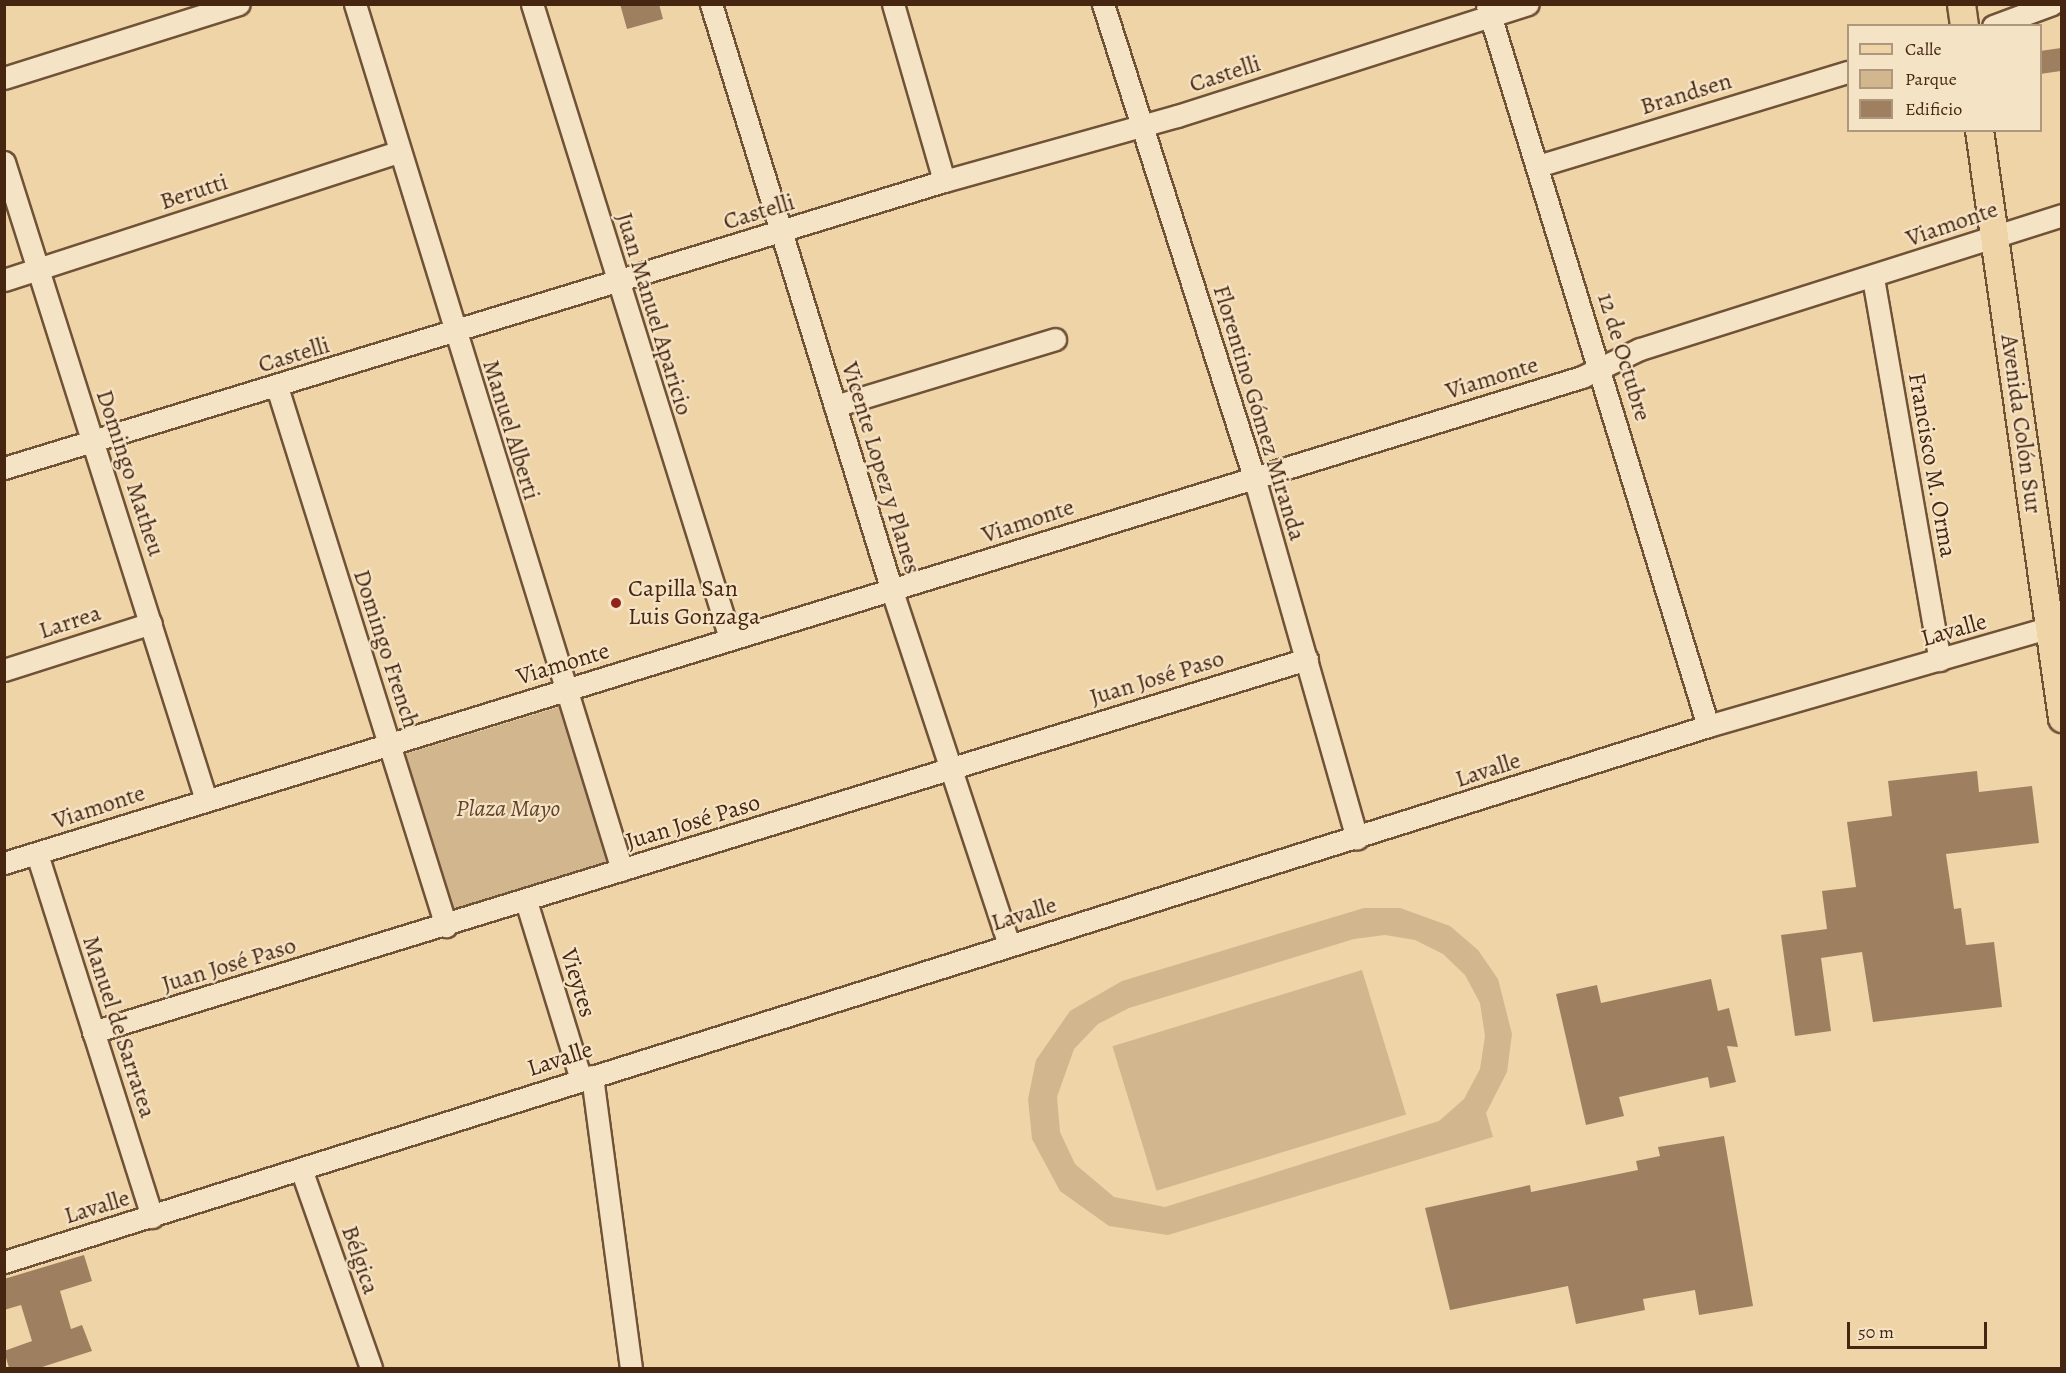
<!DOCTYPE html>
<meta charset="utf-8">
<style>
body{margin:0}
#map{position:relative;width:2066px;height:1373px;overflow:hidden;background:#efd4a8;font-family:Alegreya,serif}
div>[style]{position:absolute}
.green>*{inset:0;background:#d2b68e;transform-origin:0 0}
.building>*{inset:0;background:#9e8060}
.roads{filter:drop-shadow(2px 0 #705237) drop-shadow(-2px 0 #705237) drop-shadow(0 2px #705237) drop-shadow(0 -2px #705237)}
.minor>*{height:21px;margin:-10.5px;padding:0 10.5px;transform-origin:10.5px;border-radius:10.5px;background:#f5e3c6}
.major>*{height:27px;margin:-13.5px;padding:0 13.5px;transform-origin:13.5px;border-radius:13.5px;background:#efd4a8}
.dots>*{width:16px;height:16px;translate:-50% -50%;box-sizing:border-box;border:3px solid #f5e3c6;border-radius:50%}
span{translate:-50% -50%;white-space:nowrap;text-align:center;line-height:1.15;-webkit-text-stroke:4.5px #f5e3c6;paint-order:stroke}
.street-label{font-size:24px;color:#462611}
.poi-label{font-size:24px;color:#462611}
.left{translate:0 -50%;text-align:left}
.park-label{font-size:24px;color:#62432a;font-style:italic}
.frame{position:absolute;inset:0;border:6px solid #462611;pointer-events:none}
.legend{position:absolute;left:1847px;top:24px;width:195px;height:108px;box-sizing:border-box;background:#f5e3c6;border:2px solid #af977e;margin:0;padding:8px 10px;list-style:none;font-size:18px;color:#462611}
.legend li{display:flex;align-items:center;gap:12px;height:30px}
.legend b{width:30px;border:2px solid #af977e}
.scale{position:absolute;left:1847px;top:1322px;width:140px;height:27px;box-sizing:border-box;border:3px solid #462611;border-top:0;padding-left:8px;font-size:18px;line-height:21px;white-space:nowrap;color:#462611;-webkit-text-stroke:4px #f5e3c6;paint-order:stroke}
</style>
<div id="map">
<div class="green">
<div style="left:562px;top:706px;width:164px;height:165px;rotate:73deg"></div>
<div style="clip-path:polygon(evenodd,1364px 908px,1400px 908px,1450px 926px,1478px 950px,1498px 979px,1512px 1034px,1507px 1072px,1486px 1113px,1493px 1137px,1168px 1235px,1109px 1226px,1060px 1191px,1032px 1139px,1028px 1099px,1036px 1060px,1070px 1011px,1122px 981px,1364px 908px,1385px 935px,1415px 940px,1443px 954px,1465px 975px,1480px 1003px,1485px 1036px,1480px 1069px,1464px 1099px,1439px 1121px,1165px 1207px,1114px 1197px,1075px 1164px,1060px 1132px,1057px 1097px,1074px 1049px,1098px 1024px,1129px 1008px,1354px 939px,1385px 935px)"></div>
<div style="left:1362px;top:970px;width:151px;height:261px;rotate:73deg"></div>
</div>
<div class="building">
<div style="clip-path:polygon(620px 4px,659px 4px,663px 19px,627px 29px)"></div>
<div style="clip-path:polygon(2061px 48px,2061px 71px,2040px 74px,2040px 51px)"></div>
<div style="clip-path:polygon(1977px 771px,1979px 792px,2032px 786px,2039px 843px,1946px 854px,1954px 909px,1961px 908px,1966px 945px,1994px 942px,2002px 1007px,1873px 1022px,1862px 952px,1821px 958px,1831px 1031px,1795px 1036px,1781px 935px,1827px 929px,1822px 891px,1856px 887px,1847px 822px,1892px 816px,1888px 781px)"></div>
<div style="clip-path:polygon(1711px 979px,1718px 1011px,1729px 1008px,1738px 1047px,1727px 1046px,1736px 1082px,1710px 1088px,1708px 1077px,1619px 1097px,1624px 1116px,1586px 1125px,1556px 994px,1597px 985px,1601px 1003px)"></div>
<div style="clip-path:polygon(1724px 1136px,1753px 1306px,1699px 1315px,1695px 1290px,1643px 1299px,1645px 1310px,1576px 1324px,1568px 1286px,1450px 1310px,1425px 1208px,1530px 1185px,1531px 1192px,1638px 1170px,1636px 1161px,1660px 1156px,1658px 1147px)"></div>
<div style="clip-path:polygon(84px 1255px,92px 1281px,60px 1291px,71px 1329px,82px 1325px,92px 1351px,39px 1368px,9px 1368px,4px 1351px,32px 1341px,21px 1305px,4px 1310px,4px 1279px)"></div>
</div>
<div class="roads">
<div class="minor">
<div style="left:355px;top:4px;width:906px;rotate:72.86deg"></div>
<div style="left:532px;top:4px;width:664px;rotate:72.66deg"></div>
<div style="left:711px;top:4px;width:614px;rotate:72.86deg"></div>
<div style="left:892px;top:591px;width:373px;rotate:71.7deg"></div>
<div style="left:893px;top:4px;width:184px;rotate:73.9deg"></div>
<div style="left:1103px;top:4px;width:497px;rotate:72.3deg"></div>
<div style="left:1254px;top:477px;width:376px;rotate:74.1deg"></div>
<div style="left:1487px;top:5px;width:754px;rotate:72.96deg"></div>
<div style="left:1993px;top:26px;width:63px;rotate:-20.4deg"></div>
<div style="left:4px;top:78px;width:246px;rotate:-17.5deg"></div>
<div style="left:4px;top:162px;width:669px;rotate:72.43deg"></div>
<div style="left:1538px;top:166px;width:324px;rotate:-16.9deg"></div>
<div style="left:1873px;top:278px;width:388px;rotate:80.1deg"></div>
<div style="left:4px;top:280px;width:415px;rotate:-18deg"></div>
<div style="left:277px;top:387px;width:565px;rotate:72.59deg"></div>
<div style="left:835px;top:406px;width:230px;rotate:-16.9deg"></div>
<div style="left:4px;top:468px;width:983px;rotate:-16.98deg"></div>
<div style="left:944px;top:181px;width:242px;rotate:-15.6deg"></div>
<div style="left:1177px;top:116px;width:368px;rotate:-17.7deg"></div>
<div style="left:4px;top:670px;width:154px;rotate:-17.7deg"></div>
<div style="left:37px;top:854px;width:381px;rotate:72.4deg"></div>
<div style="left:4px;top:863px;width:1651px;rotate:-17.12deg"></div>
<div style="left:1582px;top:377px;width:64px;rotate:-25.8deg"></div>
<div style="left:1640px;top:349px;width:443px;rotate:-17.6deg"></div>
<div style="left:526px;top:901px;width:187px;rotate:72.9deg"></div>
<div style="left:93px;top:1032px;width:1270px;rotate:-17.08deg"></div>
<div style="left:592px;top:1076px;width:295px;rotate:82.4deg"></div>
<div style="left:301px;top:1169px;width:211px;rotate:70.6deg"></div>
<div style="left:4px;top:1262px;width:1786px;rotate:-17.46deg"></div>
<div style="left:1708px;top:726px;width:368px;rotate:-16.1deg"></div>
</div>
<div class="major">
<div style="left:1961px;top:4px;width:22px;rotate:82deg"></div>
<div style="left:1979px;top:130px;width:594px;rotate:81.97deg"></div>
</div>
</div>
<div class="dots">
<div style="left:616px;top:603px;background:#8f2418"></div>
</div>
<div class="street-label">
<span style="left:1225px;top:74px;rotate:-18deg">Castelli</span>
<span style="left:1686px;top:94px;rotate:-17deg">Brandsen</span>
<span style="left:194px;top:192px;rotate:-18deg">Berutti</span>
<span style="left:759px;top:212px;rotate:-17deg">Castelli</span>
<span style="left:1952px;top:224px;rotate:-19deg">Viamonte</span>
<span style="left:654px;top:314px;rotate:73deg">Juan Manuel Aparicio</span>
<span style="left:294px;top:355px;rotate:-17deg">Castelli</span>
<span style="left:1624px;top:357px;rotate:73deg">12 de Octubre</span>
<span style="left:1492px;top:378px;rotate:-17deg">Viamonte</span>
<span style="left:1259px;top:413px;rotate:73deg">Florentino Gómez Miranda</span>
<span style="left:2021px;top:424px;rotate:82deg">Avenida Colón Sur</span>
<span style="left:511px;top:430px;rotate:73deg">Manuel Alberti</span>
<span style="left:1932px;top:465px;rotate:80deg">Francisco M. Orma</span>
<span style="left:881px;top:468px;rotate:73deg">Vicente Lopez y Planes</span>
<span style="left:130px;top:473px;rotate:72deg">Domingo Matheu</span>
<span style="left:1028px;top:521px;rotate:-18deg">Viamonte</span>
<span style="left:70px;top:622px;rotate:-18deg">Larrea</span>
<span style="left:1954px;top:630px;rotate:-16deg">Lavalle</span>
<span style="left:386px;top:649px;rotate:72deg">Domingo French</span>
<span style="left:563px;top:664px;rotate:-17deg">Viamonte</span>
<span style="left:1157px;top:678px;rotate:-17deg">Juan José Paso</span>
<span style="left:1488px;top:770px;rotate:-18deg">Lavalle</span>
<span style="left:99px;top:807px;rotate:-18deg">Viamonte</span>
<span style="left:693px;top:822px;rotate:-17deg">Juan José Paso</span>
<span style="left:1024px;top:914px;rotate:-17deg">Lavalle</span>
<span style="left:229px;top:965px;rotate:-17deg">Juan José Paso</span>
<span style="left:578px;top:983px;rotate:73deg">Vieytes</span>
<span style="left:119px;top:1027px;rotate:72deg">Manuel de Sarratea</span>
<span style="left:560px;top:1059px;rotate:-18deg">Lavalle</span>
<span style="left:97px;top:1207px;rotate:-17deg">Lavalle</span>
<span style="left:360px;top:1260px;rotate:71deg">Bélgica</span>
</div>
<div class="poi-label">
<span class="left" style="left:628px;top:603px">Capilla San<br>Luis Gonzaga</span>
</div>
<div class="park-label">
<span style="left:508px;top:809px">Plaza Mayo</span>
</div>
<div class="frame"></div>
<ul class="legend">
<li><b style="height:8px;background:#efd4a8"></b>Calle</li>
<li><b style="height:16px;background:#d2b68e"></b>Parque</li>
<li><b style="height:16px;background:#9e8060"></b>Edificio</li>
</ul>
<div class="scale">50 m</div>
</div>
